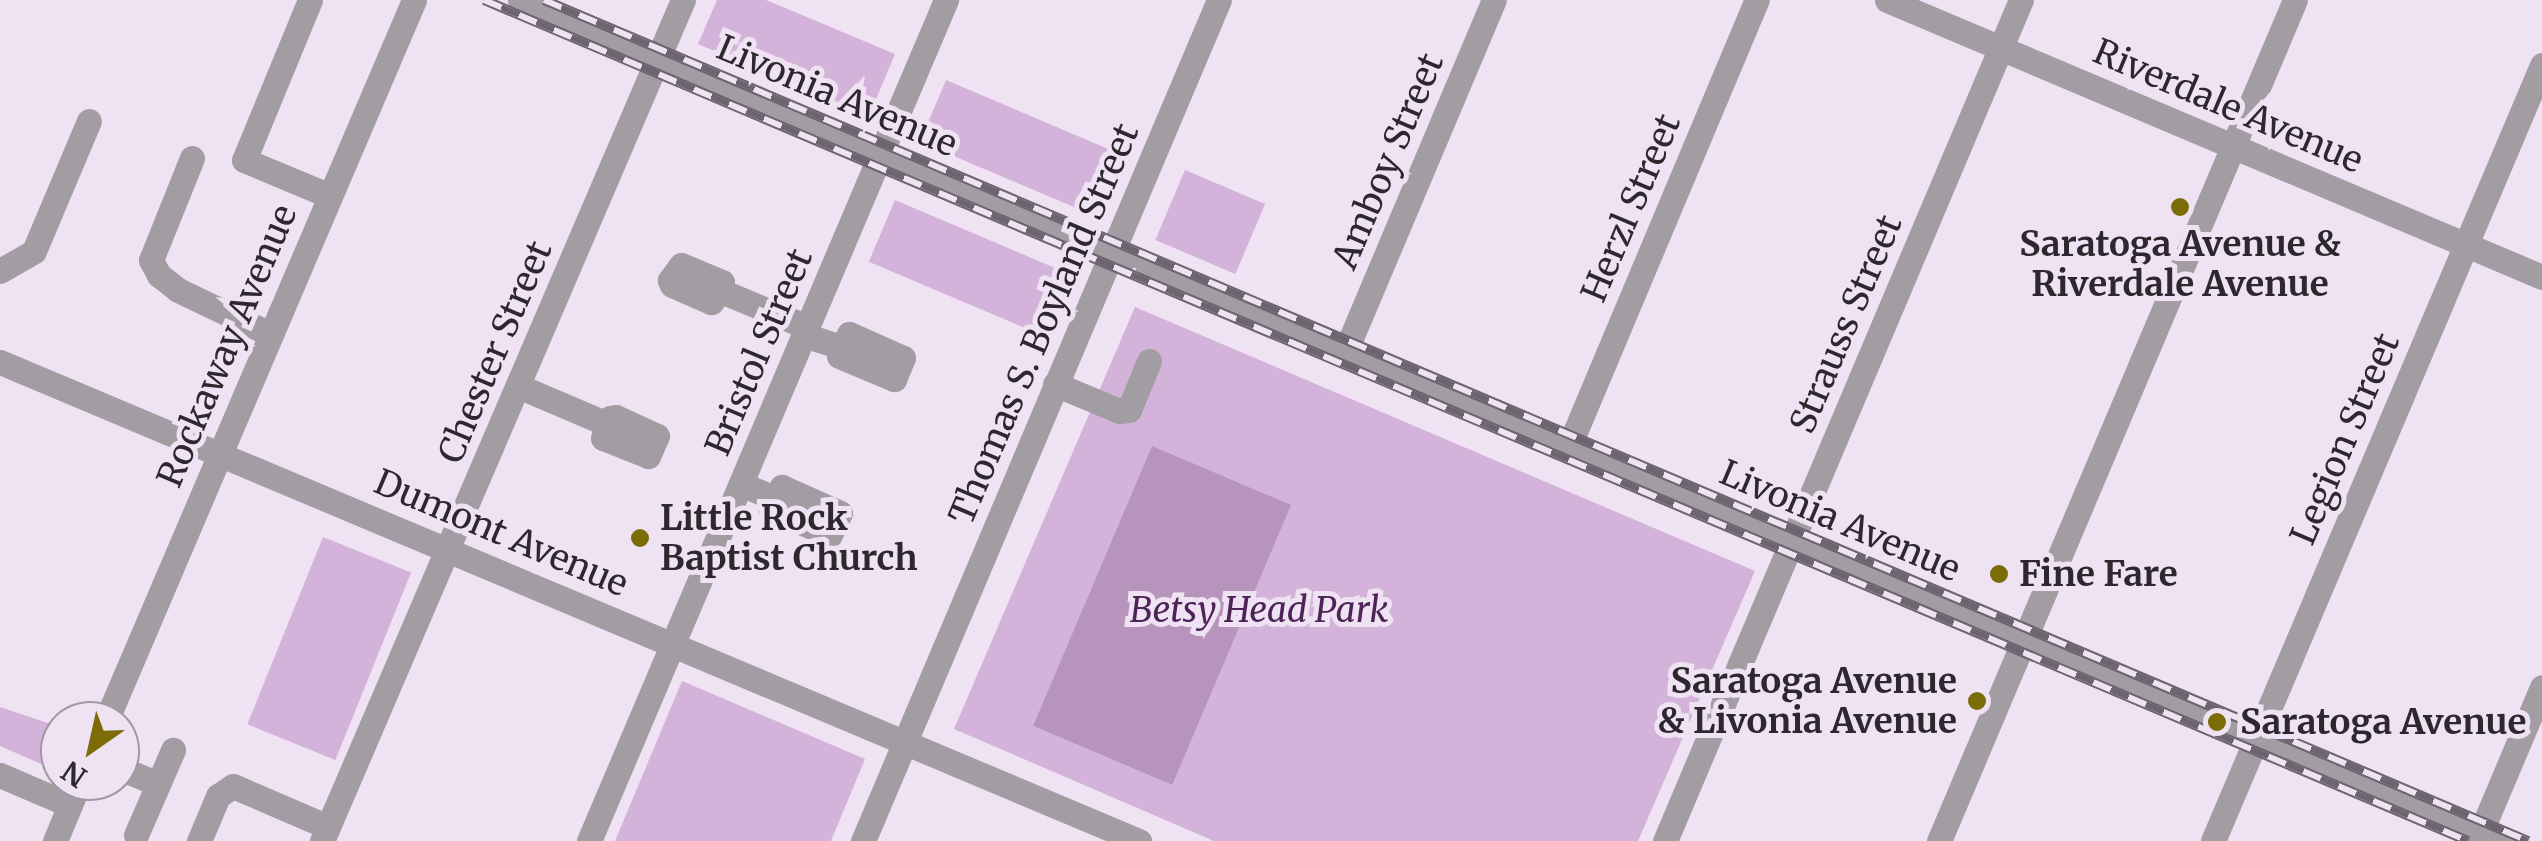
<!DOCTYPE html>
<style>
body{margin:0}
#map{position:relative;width:2542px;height:841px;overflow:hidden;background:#efe2f2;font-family:Merriweather,serif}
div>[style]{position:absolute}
.green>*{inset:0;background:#d4b3da;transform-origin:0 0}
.water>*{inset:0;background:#b694bc;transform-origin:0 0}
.minor>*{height:25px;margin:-12.5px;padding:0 12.5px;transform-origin:12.5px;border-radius:12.5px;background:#a29da3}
.rail>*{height:10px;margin-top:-5px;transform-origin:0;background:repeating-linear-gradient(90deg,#efe2f2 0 19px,#6c646e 0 38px);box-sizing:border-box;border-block:2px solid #6c646e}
.dots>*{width:28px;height:28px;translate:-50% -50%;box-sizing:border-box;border:5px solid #efe2f2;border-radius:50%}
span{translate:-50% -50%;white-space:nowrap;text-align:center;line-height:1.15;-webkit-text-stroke:10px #efe2f2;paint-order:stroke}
.street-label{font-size:35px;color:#2d282e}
.poi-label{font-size:35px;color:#2d282e;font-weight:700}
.left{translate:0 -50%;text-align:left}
.right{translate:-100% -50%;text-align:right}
.park-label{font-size:35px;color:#4e2357;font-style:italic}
.north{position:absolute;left:40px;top:701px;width:100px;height:100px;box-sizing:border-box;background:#efe2f2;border:2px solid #a198a4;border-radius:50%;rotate:214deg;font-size:28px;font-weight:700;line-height:40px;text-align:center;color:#2d282e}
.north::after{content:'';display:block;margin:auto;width:35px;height:45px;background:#7b6c07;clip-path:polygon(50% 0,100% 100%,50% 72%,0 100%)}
</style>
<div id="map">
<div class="green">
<div style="clip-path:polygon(717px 0,766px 0,895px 54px,869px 116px,698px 44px)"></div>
<div style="left:946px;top:80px;width:184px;height:67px;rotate:23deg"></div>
<div style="left:1185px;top:170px;width:87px;height:76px;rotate:23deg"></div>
<div style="left:895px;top:200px;width:184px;height:67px;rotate:23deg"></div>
<div style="clip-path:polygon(1135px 307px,1755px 571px,1638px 841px,1214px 841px,954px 729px)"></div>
<div style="left:323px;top:537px;width:95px;height:202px;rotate:22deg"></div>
<div style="clip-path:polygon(682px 681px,865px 759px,831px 841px,615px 841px)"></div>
<div style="clip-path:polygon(0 707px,60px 727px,46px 766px,0 746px)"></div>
</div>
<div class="water">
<div style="left:1152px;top:446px;width:151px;height:304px;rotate:23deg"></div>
</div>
<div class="minor">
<div style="left:310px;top:0;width:173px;rotate:112.4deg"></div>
<div style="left:244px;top:160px;width:93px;rotate:22.7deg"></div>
<div style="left:520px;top:0;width:659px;rotate:22.95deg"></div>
<div style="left:1887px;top:0;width:711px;rotate:22.92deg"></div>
<div style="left:192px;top:158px;width:110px;rotate:111.9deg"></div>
<div style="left:151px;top:260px;width:17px;rotate:62deg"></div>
<div style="left:159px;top:275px;width:24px;rotate:38deg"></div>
<div style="left:178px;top:290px;width:102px;rotate:25.6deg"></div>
<div style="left:1147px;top:265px;width:1477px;rotate:22.95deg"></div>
<div style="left:0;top:271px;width:39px;rotate:-30deg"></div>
<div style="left:34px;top:251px;width:141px;rotate:-67.1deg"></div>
<div style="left:721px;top:291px;width:9px;rotate:-84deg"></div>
<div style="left:722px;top:282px;width:44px;rotate:-157.5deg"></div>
<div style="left:681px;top:265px;width:19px;rotate:126deg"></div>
<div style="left:670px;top:280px;width:5px;rotate:68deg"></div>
<div style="left:672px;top:285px;width:43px;rotate:23.6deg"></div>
<div style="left:711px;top:302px;width:15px;rotate:-48deg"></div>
<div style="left:721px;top:291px;width:93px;rotate:22.7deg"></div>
<div style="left:804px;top:335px;width:40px;rotate:18deg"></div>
<div style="left:842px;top:347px;width:9px;rotate:108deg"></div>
<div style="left:839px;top:356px;width:60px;rotate:22.7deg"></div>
<div style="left:894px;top:379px;width:23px;rotate:-67deg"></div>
<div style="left:903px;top:358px;width:59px;rotate:-156deg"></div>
<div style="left:849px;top:334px;width:15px;rotate:118deg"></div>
<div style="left:1346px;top:350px;width:380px;rotate:-67.1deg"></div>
<div style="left:0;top:362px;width:1236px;rotate:22.81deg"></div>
<div style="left:1055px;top:384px;width:69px;rotate:22.9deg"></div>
<div style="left:1119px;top:411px;width:10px;rotate:-6deg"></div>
<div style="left:1129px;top:410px;width:53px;rotate:-67.8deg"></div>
<div style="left:518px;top:386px;width:97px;rotate:23.1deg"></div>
<div style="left:616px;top:417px;width:45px;rotate:24.9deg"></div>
<div style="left:657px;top:436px;width:22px;rotate:114deg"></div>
<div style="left:648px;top:456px;width:48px;rotate:-158.2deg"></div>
<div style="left:603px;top:438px;width:21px;rotate:-71deg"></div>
<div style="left:610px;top:418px;width:6px;rotate:-9deg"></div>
<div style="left:1570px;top:444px;width:482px;rotate:-67.2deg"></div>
<div style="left:741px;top:484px;width:38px;rotate:23deg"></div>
<div style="left:776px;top:499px;width:11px;rotate:117deg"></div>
<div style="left:771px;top:509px;width:64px;rotate:23.8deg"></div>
<div style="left:830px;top:535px;width:24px;rotate:-66deg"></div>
<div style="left:840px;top:513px;width:64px;rotate:-155.9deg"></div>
<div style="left:782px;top:487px;width:13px;rotate:117deg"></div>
<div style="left:106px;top:721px;width:784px;rotate:-66.87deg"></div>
<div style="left:120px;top:768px;width:41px;rotate:22.8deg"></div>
<div style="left:0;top:775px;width:76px;rotate:23.2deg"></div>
<div style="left:136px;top:835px;width:93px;rotate:-66.5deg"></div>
<div style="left:55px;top:841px;width:65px;rotate:-67.4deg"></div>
<div style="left:199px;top:841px;width:49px;rotate:-67.1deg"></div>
<div style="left:218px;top:796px;width:18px;rotate:-34deg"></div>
<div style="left:233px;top:786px;width:103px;rotate:23.3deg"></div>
<div style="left:322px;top:841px;width:915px;rotate:-66.77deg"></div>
<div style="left:589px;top:841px;width:914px;rotate:-67deg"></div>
<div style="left:863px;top:841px;width:913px;rotate:-67.06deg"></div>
<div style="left:1665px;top:841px;width:913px;rotate:-67.06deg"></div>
<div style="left:1939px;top:841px;width:913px;rotate:-67.06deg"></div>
<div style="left:2213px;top:841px;width:843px;rotate:-67.02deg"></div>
<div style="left:2477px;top:841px;width:167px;rotate:-67.1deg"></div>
</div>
<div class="rail">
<div style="left:484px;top:0;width:2155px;rotate:22.97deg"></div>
<div style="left:544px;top:0;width:2155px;rotate:22.97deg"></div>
</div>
<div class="dots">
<div style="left:2180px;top:207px;background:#7b6c07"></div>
<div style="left:640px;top:538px;background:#7b6c07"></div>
<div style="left:1999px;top:574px;background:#7b6c07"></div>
<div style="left:1977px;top:701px;background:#7b6c07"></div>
<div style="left:2217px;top:722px;background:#7b6c07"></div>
</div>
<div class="street-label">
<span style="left:837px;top:96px;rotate:23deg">Livonia Avenue</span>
<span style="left:2228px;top:106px;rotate:23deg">Riverdale Avenue</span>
<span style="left:1388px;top:161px;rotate:-67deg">Amboy Street</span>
<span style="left:1631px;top:208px;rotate:-67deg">Herzl Street</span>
<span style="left:1044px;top:324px;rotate:-67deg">Thomas S. Boyland Street</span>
<span style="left:1846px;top:324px;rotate:-67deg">Strauss Street</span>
<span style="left:227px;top:346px;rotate:-67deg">Rockaway Avenue</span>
<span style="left:495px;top:352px;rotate:-67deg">Chester Street</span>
<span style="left:759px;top:352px;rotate:-67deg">Bristol Street</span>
<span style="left:2345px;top:439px;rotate:-67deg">Legion Street</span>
<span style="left:1840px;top:521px;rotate:23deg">Livonia Avenue</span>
<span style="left:501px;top:533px;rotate:23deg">Dumont Avenue</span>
</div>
<div class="poi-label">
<span style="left:2180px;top:264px">Saratoga Avenue &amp;<br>Riverdale Avenue</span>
<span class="left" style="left:660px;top:538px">Little Rock<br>Baptist Church</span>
<span class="left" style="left:2019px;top:574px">Fine Fare</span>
<span class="right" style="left:1957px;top:701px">Saratoga Avenue<br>&amp; Livonia Avenue</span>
<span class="left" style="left:2240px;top:722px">Saratoga Avenue</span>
</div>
<div class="park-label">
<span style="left:1259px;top:610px">Betsy Head Park</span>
</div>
<div class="north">N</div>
</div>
